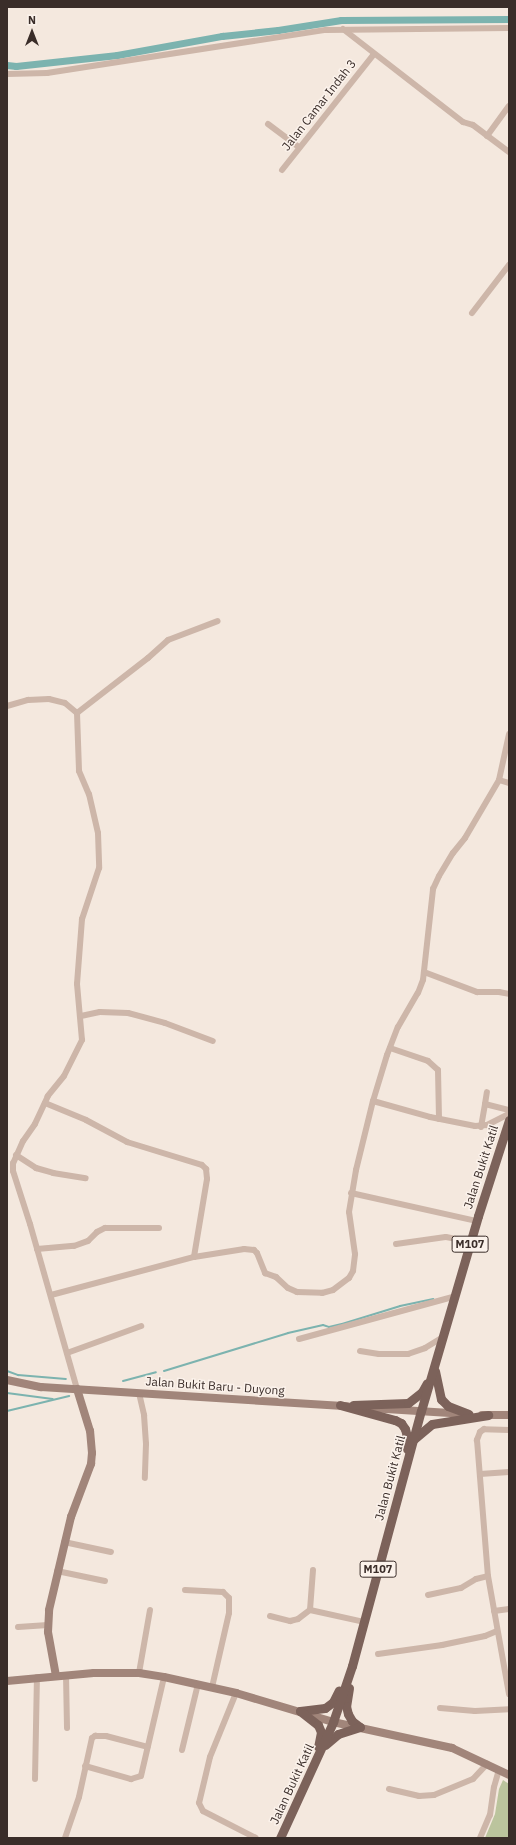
<!DOCTYPE html>
<style>
body{margin:0}
#map{position:relative;width:516px;height:1845px;overflow:hidden;background:#f4e8de;font-family:"IBM Plex Sans",sans-serif}
div>[style]{position:absolute}
.green>*{inset:0;background:#bbc49d}
.stream>*{height:2px;margin:-1px;padding:0 1px;transform-origin:1px;border-radius:1px;background:#7cb3af}
.canal>*{height:7px;margin:-3.5px;padding:0 3.5px;transform-origin:3.5px;border-radius:3.5px;background:#7cb3af}
.street>*{height:6px;margin:-3px;padding:0 3px;transform-origin:3px;border-radius:3px;background:#cdb6a9}
.secondary>*{height:8px;margin:-4px;padding:0 4px;transform-origin:4px;border-radius:4px;background:#a1857a}
.primary>*{height:9px;margin:-4.5px;padding:0 4.5px;transform-origin:4.5px;border-radius:4.5px;background:#7c625a}
span{translate:-50% -50%;white-space:nowrap;text-align:center;line-height:1.15;-webkit-text-stroke:3px #fbf2eb;paint-order:stroke}
.shield-label span{padding:1px 3px;background:#fbf2eb;border:1px solid;border-radius:3px;-webkit-text-stroke-width:0}
.shield-label{font-size:11px;color:#3a2d29;font-weight:700}
.street-label{font-size:12px;color:#3a2d29}
.frame{position:absolute;inset:0;border:8px solid #3a2d29;pointer-events:none}
.north{position:absolute;left:12px;top:12px;width:40px;height:40px;-webkit-text-stroke:3px #fbf2eb;paint-order:stroke;rotate:0deg;font-size:11px;font-weight:700;line-height:16px;text-align:center;color:#3a2d29}
.north::after{content:'';display:block;margin:auto;width:14px;height:18px;background:#3a2d29;clip-path:polygon(50% 0,100% 100%,50% 72%,0 100%)}
</style>
<div id="map">
<div class="green">
<div style="clip-path:polygon(503px 1780px,509px 1784px,509px 1838px,485px 1838px,495px 1814px,499px 1789px)"></div>
</div>
<div class="stream">
<div style="left:7px;top:1371px;width:12px;rotate:20deg"></div>
<div style="left:18px;top:1375px;width:48px;rotate:4.8deg"></div>
<div style="left:164px;top:1371px;width:130px;rotate:-17deg"></div>
<div style="left:288px;top:1333px;width:36px;rotate:-13deg"></div>
<div style="left:323px;top:1325px;width:6px;rotate:18deg"></div>
<div style="left:329px;top:1327px;width:13px;rotate:-13deg"></div>
<div style="left:342px;top:1324px;width:61px;rotate:-17.2deg"></div>
<div style="left:400px;top:1306px;width:34px;rotate:-12deg"></div>
<div style="left:123px;top:1381px;width:34px;rotate:-15deg"></div>
<div style="left:7px;top:1393px;width:46px;rotate:7.4deg"></div>
<div style="left:7px;top:1411px;width:64px;rotate:-13.6deg"></div>
</div>
<div class="canal">
<div style="left:7px;top:65px;width:9px;rotate:6deg"></div>
<div style="left:16px;top:66px;width:102px;rotate:-6.2deg"></div>
<div style="left:117px;top:55px;width:107px;rotate:-10.3deg"></div>
<div style="left:222px;top:36px;width:56px;rotate:-6.1deg"></div>
<div style="left:278px;top:30px;width:64px;rotate:-9deg"></div>
<div style="left:341px;top:20px;width:168px;rotate:-0.3deg"></div>
</div>
<div class="street">
<div style="left:343px;top:29px;width:152px;rotate:37.8deg"></div>
<div style="left:463px;top:122px;width:10px;rotate:17deg"></div>
<div style="left:473px;top:125px;width:45px;rotate:36.9deg"></div>
<div style="left:7px;top:74px;width:40px;rotate:-1.4deg"></div>
<div style="left:47px;top:73px;width:282px;rotate:-8.8deg"></div>
<div style="left:326px;top:30px;width:183px;rotate:-0.6deg"></div>
<div style="left:268px;top:124px;width:39px;rotate:37deg"></div>
<div style="left:487px;top:136px;width:37px;rotate:-54deg"></div>
<div style="left:282px;top:170px;width:148px;rotate:-51.6deg"></div>
<div style="left:472px;top:313px;width:61px;rotate:-52.4deg"></div>
<div style="left:7px;top:706px;width:22px;rotate:-16deg"></div>
<div style="left:28px;top:700px;width:21px;rotate:-3deg"></div>
<div style="left:49px;top:699px;width:16px;rotate:14deg"></div>
<div style="left:65px;top:703px;width:16px;rotate:40deg"></div>
<div style="left:77px;top:713px;width:58px;rotate:88deg"></div>
<div style="left:79px;top:771px;width:25px;rotate:67deg"></div>
<div style="left:89px;top:794px;width:40px;rotate:77deg"></div>
<div style="left:98px;top:833px;width:35px;rotate:88deg"></div>
<div style="left:99px;top:868px;width:54px;rotate:108.4deg"></div>
<div style="left:82px;top:919px;width:65px;rotate:94.4deg"></div>
<div style="left:77px;top:984px;width:56px;rotate:84.9deg"></div>
<div style="left:82px;top:1040px;width:40px;rotate:116.6deg"></div>
<div style="left:64px;top:1076px;width:26px;rotate:129deg"></div>
<div style="left:48px;top:1096px;width:31px;rotate:115deg"></div>
<div style="left:35px;top:1124px;width:21px;rotate:125deg"></div>
<div style="left:23px;top:1141px;width:24px;rotate:114deg"></div>
<div style="left:13px;top:1163px;width:8px;rotate:90deg"></div>
<div style="left:13px;top:1171px;width:56px;rotate:72.2deg"></div>
<div style="left:30px;top:1224px;width:172px;rotate:74.1deg"></div>
<div style="left:77px;top:713px;width:90px;rotate:-37.8deg"></div>
<div style="left:148px;top:658px;width:27px;rotate:-42deg"></div>
<div style="left:168px;top:640px;width:53px;rotate:-20.8deg"></div>
<div style="left:499px;top:780px;width:10px;rotate:17deg"></div>
<div style="left:424px;top:972px;width:57px;rotate:20.7deg"></div>
<div style="left:477px;top:992px;width:22px"></div>
<div style="left:499px;top:992px;width:10px;rotate:11deg"></div>
<div style="left:81px;top:1016px;width:19px;rotate:-12deg"></div>
<div style="left:100px;top:1012px;width:28px;rotate:2deg"></div>
<div style="left:128px;top:1013px;width:38px;rotate:15deg"></div>
<div style="left:165px;top:1023px;width:51px;rotate:20.6deg"></div>
<div style="left:390px;top:1048px;width:40px;rotate:18.9deg"></div>
<div style="left:428px;top:1061px;width:13px;rotate:42deg"></div>
<div style="left:438px;top:1070px;width:49px;rotate:88.8deg"></div>
<div style="left:373px;top:1101px;width:59px;rotate:15.7deg"></div>
<div style="left:430px;top:1117px;width:46px;rotate:11.3deg"></div>
<div style="left:475px;top:1126px;width:12px;rotate:-5deg"></div>
<div style="left:487px;top:1125px;width:25px;rotate:-27deg"></div>
<div style="left:45px;top:1103px;width:44px;rotate:22.5deg"></div>
<div style="left:86px;top:1120px;width:47px;rotate:28.2deg"></div>
<div style="left:127px;top:1142px;width:78px;rotate:17deg"></div>
<div style="left:202px;top:1165px;width:6px;rotate:45deg"></div>
<div style="left:206px;top:1169px;width:10px;rotate:84deg"></div>
<div style="left:207px;top:1179px;width:79px;rotate:99.5deg"></div>
<div style="left:485px;top:1104px;width:12px;rotate:-81deg"></div>
<div style="left:481px;top:1127px;width:23px;rotate:-80deg"></div>
<div style="left:485px;top:1104px;width:25px;rotate:14deg"></div>
<div style="left:16px;top:1155px;width:24px;rotate:33deg"></div>
<div style="left:36px;top:1168px;width:18px;rotate:16deg"></div>
<div style="left:53px;top:1173px;width:33px;rotate:9deg"></div>
<div style="left:351px;top:1193px;width:128px;rotate:12.6deg"></div>
<div style="left:396px;top:1244px;width:50px;rotate:-8deg"></div>
<div style="left:446px;top:1237px;width:10px;rotate:11deg"></div>
<div style="left:456px;top:1239px;width:15px;rotate:23deg"></div>
<div style="left:37px;top:1249px;width:37px;rotate:-5deg"></div>
<div style="left:74px;top:1246px;width:15px;rotate:-20deg"></div>
<div style="left:88px;top:1241px;width:13px;rotate:-45deg"></div>
<div style="left:97px;top:1232px;width:9px;rotate:-27deg"></div>
<div style="left:105px;top:1228px;width:54px"></div>
<div style="left:51px;top:1295px;width:148px;rotate:-14.9deg"></div>
<div style="left:194px;top:1257px;width:51px;rotate:-9.1deg"></div>
<div style="left:244px;top:1249px;width:10px;rotate:6deg"></div>
<div style="left:254px;top:1250px;width:4px;rotate:45deg"></div>
<div style="left:257px;top:1253px;width:22px;rotate:68deg"></div>
<div style="left:265px;top:1273px;width:12px;rotate:20deg"></div>
<div style="left:276px;top:1277px;width:16px;rotate:43deg"></div>
<div style="left:288px;top:1288px;width:10px;rotate:24deg"></div>
<div style="left:297px;top:1292px;width:25px;rotate:2deg"></div>
<div style="left:322px;top:1293px;width:11px;rotate:-15deg"></div>
<div style="left:333px;top:1290px;width:20px;rotate:-37deg"></div>
<div style="left:349px;top:1278px;width:8px;rotate:-60deg"></div>
<div style="left:353px;top:1271px;width:17px;rotate:-83deg"></div>
<div style="left:355px;top:1254px;width:42px;rotate:-98.1deg"></div>
<div style="left:349px;top:1212px;width:43px;rotate:-80.5deg"></div>
<div style="left:356px;top:1170px;width:71px;rotate:-76.2deg"></div>
<div style="left:373px;top:1101px;width:48px;rotate:-73.1deg"></div>
<div style="left:387px;top:1055px;width:30px;rotate:-69deg"></div>
<div style="left:398px;top:1027px;width:39px;rotate:-60deg"></div>
<div style="left:418px;top:993px;width:14px;rotate:-69deg"></div>
<div style="left:423px;top:980px;width:92px;rotate:-83.7deg"></div>
<div style="left:433px;top:889px;width:14px;rotate:-65deg"></div>
<div style="left:439px;top:876px;width:27px;rotate:-59deg"></div>
<div style="left:453px;top:853px;width:19px;rotate:-51deg"></div>
<div style="left:465px;top:838px;width:67px;rotate:-59.6deg"></div>
<div style="left:499px;top:780px;width:47px;rotate:-77.7deg"></div>
<div style="left:299px;top:1339px;width:163px;rotate:-15.3deg"></div>
<div style="left:360px;top:1351px;width:19px;rotate:9deg"></div>
<div style="left:379px;top:1354px;width:29px"></div>
<div style="left:408px;top:1354px;width:18px;rotate:-19deg"></div>
<div style="left:425px;top:1348px;width:21px;rotate:-31deg"></div>
<div style="left:67px;top:1353px;width:79px;rotate:-20deg"></div>
<div style="left:139px;top:1393px;width:23px;rotate:77deg"></div>
<div style="left:144px;top:1415px;width:29px;rotate:86deg"></div>
<div style="left:146px;top:1444px;width:34px;rotate:92deg"></div>
<div style="left:509px;top:1430px;width:25px;rotate:-178deg"></div>
<div style="left:484px;top:1429px;width:5px;rotate:143deg"></div>
<div style="left:480px;top:1432px;width:9px;rotate:111deg"></div>
<div style="left:477px;top:1440px;width:136px;rotate:85.4deg"></div>
<div style="left:488px;top:1576px;width:120px;rotate:79.9deg"></div>
<div style="left:480px;top:1474px;width:29px;rotate:-4deg"></div>
<div style="left:64px;top:1542px;width:48px;rotate:12deg"></div>
<div style="left:313px;top:1570px;width:40px;rotate:94.3deg"></div>
<div style="left:310px;top:1610px;width:55px;rotate:12.5deg"></div>
<div style="left:57px;top:1571px;width:49px;rotate:11.8deg"></div>
<div style="left:185px;top:1590px;width:38px;rotate:3deg"></div>
<div style="left:223px;top:1592px;width:8px;rotate:45deg"></div>
<div style="left:229px;top:1598px;width:15px;rotate:90deg"></div>
<div style="left:229px;top:1613px;width:76px;rotate:102.9deg"></div>
<div style="left:428px;top:1595px;width:34px;rotate:-12deg"></div>
<div style="left:461px;top:1588px;width:17px;rotate:-31deg"></div>
<div style="left:476px;top:1579px;width:12px;rotate:-14deg"></div>
<div style="left:494px;top:1611px;width:15px;rotate:-8deg"></div>
<div style="left:270px;top:1616px;width:21px;rotate:14deg"></div>
<div style="left:290px;top:1621px;width:8px;rotate:-14deg"></div>
<div style="left:298px;top:1619px;width:15px;rotate:-37deg"></div>
<div style="left:18px;top:1627px;width:30px;rotate:-4deg"></div>
<div style="left:378px;top:1654px;width:65px;rotate:-8deg"></div>
<div style="left:442px;top:1645px;width:44px;rotate:-11.8deg"></div>
<div style="left:485px;top:1636px;width:13px;rotate:-23deg"></div>
<div style="left:139px;top:1673px;width:64px;rotate:-80.1deg"></div>
<div style="left:66px;top:1675px;width:53px;rotate:88.9deg"></div>
<div style="left:236px;top:1693px;width:69px;rotate:112.1deg"></div>
<div style="left:210px;top:1757px;width:47px;rotate:103.4deg"></div>
<div style="left:199px;top:1803px;width:9px;rotate:63deg"></div>
<div style="left:203px;top:1811px;width:59px;rotate:27deg"></div>
<div style="left:440px;top:1708px;width:35px;rotate:5deg"></div>
<div style="left:475px;top:1711px;width:34px;rotate:-3deg"></div>
<div style="left:182px;top:1750px;width:68px;rotate:-76.4deg"></div>
<div style="left:85px;top:1766px;width:48px;rotate:15.8deg"></div>
<div style="left:131px;top:1779px;width:10px;rotate:-17deg"></div>
<div style="left:141px;top:1776px;width:102px;rotate:-76.9deg"></div>
<div style="left:35px;top:1779px;width:102px;rotate:-88.9deg"></div>
<div style="left:389px;top:1789px;width:31px;rotate:13deg"></div>
<div style="left:419px;top:1796px;width:15px;rotate:-4deg"></div>
<div style="left:434px;top:1795px;width:42px;rotate:-22.3deg"></div>
<div style="left:473px;top:1779px;width:21px;rotate:-47deg"></div>
<div style="left:65px;top:1838px;width:43px;rotate:-71.1deg"></div>
<div style="left:79px;top:1797px;width:60px;rotate:-77.6deg"></div>
<div style="left:92px;top:1738px;width:4px;rotate:-34deg"></div>
<div style="left:95px;top:1736px;width:11px"></div>
<div style="left:106px;top:1736px;width:43px;rotate:14.7deg"></div>
<div style="left:480px;top:1838px;width:25px;rotate:-67deg"></div>
<div style="left:490px;top:1815px;width:28px;rotate:-82deg"></div>
<div style="left:494px;top:1787px;width:18px;rotate:-74deg"></div>
</div>
<div class="secondary">
<div style="left:7px;top:1380px;width:35px;rotate:12deg"></div>
<div style="left:41px;top:1387px;width:307px;rotate:3.6deg"></div>
<div style="left:370px;top:1408px;width:96px;rotate:3.6deg"></div>
<div style="left:482px;top:1415px;width:27px"></div>
<div style="left:56px;top:1676px;width:45px;rotate:-100.3deg"></div>
<div style="left:48px;top:1632px;width:22px;rotate:-87deg"></div>
<div style="left:49px;top:1610px;width:96px;rotate:-76.7deg"></div>
<div style="left:71px;top:1517px;width:57px;rotate:-69.3deg"></div>
<div style="left:91px;top:1464px;width:11px;rotate:-85deg"></div>
<div style="left:92px;top:1453px;width:22px;rotate:-95deg"></div>
<div style="left:90px;top:1431px;width:44px;rotate:-107.2deg"></div>
<div style="left:7px;top:1681px;width:87px;rotate:-5.3deg"></div>
<div style="left:94px;top:1673px;width:45px"></div>
<div style="left:139px;top:1673px;width:25px;rotate:9deg"></div>
<div style="left:164px;top:1677px;width:74px;rotate:12.5deg"></div>
<div style="left:236px;top:1693px;width:101px;rotate:16.6deg"></div>
<div style="left:333px;top:1722px;width:122px;rotate:12.3deg"></div>
<div style="left:452px;top:1748px;width:63px;rotate:25.3deg"></div>
</div>
<div class="primary">
<div style="left:435px;top:1371px;width:29px;rotate:78deg"></div>
<div style="left:441px;top:1399px;width:10px;rotate:45deg"></div>
<div style="left:448px;top:1406px;width:22px;rotate:21deg"></div>
<div style="left:340px;top:1405px;width:57px;rotate:15.3deg"></div>
<div style="left:395px;top:1420px;width:7px;rotate:27deg"></div>
<div style="left:401px;top:1423px;width:7px;rotate:56deg"></div>
<div style="left:405px;top:1429px;width:11px;rotate:75deg"></div>
<div style="left:408px;top:1440px;width:9px;rotate:96deg"></div>
<div style="left:353px;top:1405px;width:55px;rotate:-2.1deg"></div>
<div style="left:408px;top:1403px;width:18px;rotate:-38deg"></div>
<div style="left:422px;top:1392px;width:10px;rotate:-61deg"></div>
<div style="left:414px;top:1439px;width:23px;rotate:-40deg"></div>
<div style="left:432px;top:1424px;width:57px;rotate:-9.1deg"></div>
<div style="left:349px;top:1688px;width:18px;rotate:99deg"></div>
<div style="left:346px;top:1706px;width:8px;rotate:76deg"></div>
<div style="left:348px;top:1714px;width:8px;rotate:60deg"></div>
<div style="left:352px;top:1721px;width:10px;rotate:37deg"></div>
<div style="left:300px;top:1711px;width:25px;rotate:-7deg"></div>
<div style="left:325px;top:1708px;width:10px;rotate:-37deg"></div>
<div style="left:333px;top:1702px;width:13px;rotate:-63deg"></div>
<div style="left:300px;top:1711px;width:23px;rotate:38deg"></div>
<div style="left:318px;top:1725px;width:8px;rotate:67deg"></div>
<div style="left:321px;top:1732px;width:15px;rotate:101deg"></div>
<div style="left:325px;top:1745px;width:17px;rotate:-40deg"></div>
<div style="left:338px;top:1734px;width:23px;rotate:-18deg"></div>
<div style="left:280px;top:1838px;width:128px;rotate:-65.4deg"></div>
<div style="left:333px;top:1722px;width:59px;rotate:-71.3deg"></div>
<div style="left:352px;top:1666px;width:264px;rotate:-74.9deg"></div>
<div style="left:421px;top:1411px;width:203px;rotate:-73.7deg"></div>
<div style="left:478px;top:1216px;width:101px;rotate:-72.1deg"></div>
</div>
<div class="shield-label">
<span style="left:470px;top:1244px">M107</span>
<span style="left:378px;top:1569px">M107</span>
</div>
<div class="street-label">
<span style="left:319px;top:105px;rotate:-52deg">Jalan Camar Indah 3</span>
<span style="left:481px;top:1167px;rotate:-72deg">Jalan Bukit Katil</span>
<span style="left:215px;top:1386px;rotate:4deg">Jalan Bukit Baru - Duyong</span>
<span style="left:390px;top:1478px;rotate:-75deg">Jalan Bukit Katil</span>
<span style="left:292px;top:1784px;rotate:-65deg">Jalan Bukit Katil</span>
</div>
<div class="frame"></div>
<div class="north">N</div>
</div>
